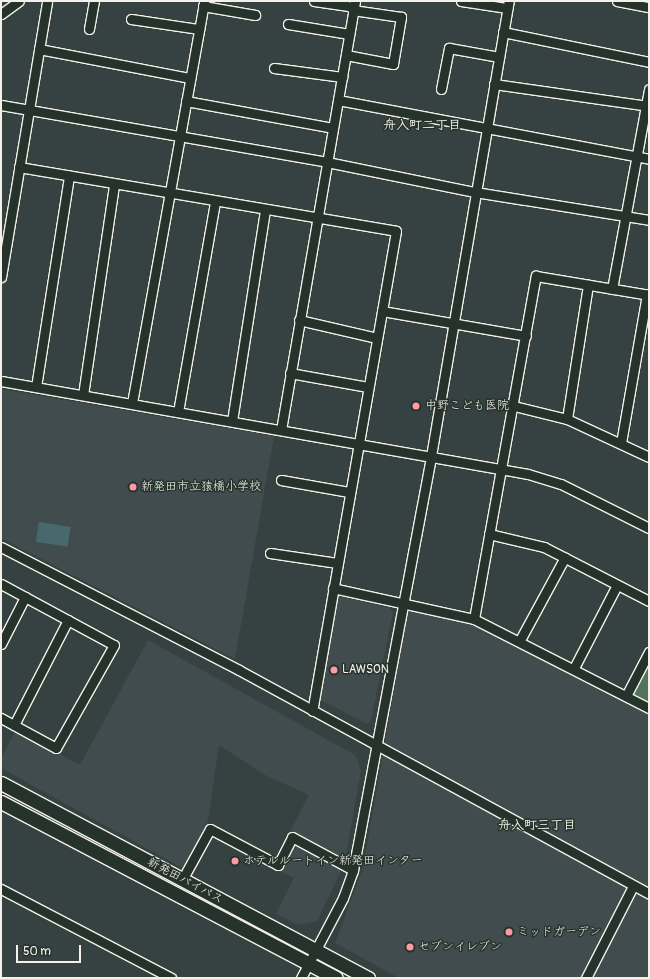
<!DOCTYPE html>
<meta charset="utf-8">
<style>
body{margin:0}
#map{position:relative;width:650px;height:979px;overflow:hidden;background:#364241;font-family:Pangolin,"Klee One",sans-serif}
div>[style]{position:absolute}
.built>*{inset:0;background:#414c4f}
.green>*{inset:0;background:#55735c}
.water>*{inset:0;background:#47696e;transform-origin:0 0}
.roads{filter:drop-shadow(1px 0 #f4f1e8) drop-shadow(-1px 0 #f4f1e8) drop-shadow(0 1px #f4f1e8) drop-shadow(0 -1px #f4f1e8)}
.minor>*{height:9px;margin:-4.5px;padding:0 4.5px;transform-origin:4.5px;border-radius:4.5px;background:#26332d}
.highway>*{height:13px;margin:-6.5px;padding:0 6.5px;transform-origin:6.5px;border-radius:6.5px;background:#26332d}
.dots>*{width:11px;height:11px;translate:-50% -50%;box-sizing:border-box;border:2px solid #26332d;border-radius:50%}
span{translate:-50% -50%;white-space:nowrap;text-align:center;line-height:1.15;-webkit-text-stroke:3px #26332d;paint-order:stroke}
.poi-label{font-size:12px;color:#f4f1e8}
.left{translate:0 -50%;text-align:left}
.street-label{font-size:12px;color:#f4f1e8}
.neighbourhood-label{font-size:13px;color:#f4f1e8;font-weight:700}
.frame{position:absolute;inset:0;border:2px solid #f4f1e8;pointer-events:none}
.scale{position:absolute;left:16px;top:945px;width:65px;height:18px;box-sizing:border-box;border:2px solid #f4f1e8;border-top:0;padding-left:5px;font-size:12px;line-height:14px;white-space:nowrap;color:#f4f1e8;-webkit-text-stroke:3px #26332d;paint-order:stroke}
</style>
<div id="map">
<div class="built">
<div style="clip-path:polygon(1px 389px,274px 436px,235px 659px,1px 538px)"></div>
<div style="clip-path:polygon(338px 596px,389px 608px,393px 612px,371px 721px,367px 724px,317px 698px,334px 600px)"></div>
<div style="clip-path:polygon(408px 610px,455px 618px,518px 643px,649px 713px,649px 978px,399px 978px,335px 943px,363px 868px)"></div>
<div style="clip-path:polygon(148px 640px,355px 755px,361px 770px,345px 860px,290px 832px,309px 795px,265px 775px,219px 745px,208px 821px,184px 869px,1px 768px,1px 758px,16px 730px,80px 765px)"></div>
<div style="clip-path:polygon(294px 843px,342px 869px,317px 921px,298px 925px,276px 914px,294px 878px,280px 871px)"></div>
</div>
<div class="green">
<div style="clip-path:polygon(649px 662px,649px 704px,631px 695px)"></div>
</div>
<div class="water">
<div style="left:39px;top:522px;width:32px;height:20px;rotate:9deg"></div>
</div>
<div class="roads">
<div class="minor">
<div style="left:314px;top:1px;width:40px;rotate:8.5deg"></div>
<div style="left:461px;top:1px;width:47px;rotate:8.7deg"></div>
<div style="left:617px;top:1px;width:33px;rotate:11deg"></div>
<div style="left:203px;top:6px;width:53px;rotate:9.8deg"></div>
<div style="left:1px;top:14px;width:22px;rotate:-36deg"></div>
<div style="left:131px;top:19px;width:69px;rotate:8.4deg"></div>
<div style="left:288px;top:24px;width:62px;rotate:9.3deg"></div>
<div style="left:89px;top:29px;width:28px;rotate:-80deg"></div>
<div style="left:503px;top:32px;width:149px;rotate:11.6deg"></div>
<div style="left:39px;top:49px;width:154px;rotate:10.9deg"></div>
<div style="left:346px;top:55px;width:48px;rotate:10.8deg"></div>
<div style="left:393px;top:64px;width:48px;rotate:-80.3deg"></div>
<div style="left:401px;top:17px;width:49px;rotate:-171.7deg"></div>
<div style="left:274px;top:68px;width:69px;rotate:7.5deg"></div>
<div style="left:494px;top:84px;width:157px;rotate:8.1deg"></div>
<div style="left:441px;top:89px;width:42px;rotate:-79deg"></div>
<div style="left:449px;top:48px;width:51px;rotate:10.2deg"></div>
<div style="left:338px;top:100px;width:317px;rotate:10.7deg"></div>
<div style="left:186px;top:101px;width:149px;rotate:10.4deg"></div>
<div style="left:1px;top:105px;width:331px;rotate:9.9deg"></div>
<div style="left:327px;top:162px;width:151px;rotate:11.5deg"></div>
<div style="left:475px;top:192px;width:176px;rotate:9.1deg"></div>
<div style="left:19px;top:167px;width:382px;rotate:9.6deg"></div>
<div style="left:396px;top:231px;width:487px;rotate:99.9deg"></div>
<div style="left:1px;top:277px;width:280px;rotate:-80.5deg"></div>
<div style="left:612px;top:289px;width:203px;rotate:-79.5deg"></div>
<div style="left:382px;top:311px;width:146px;rotate:9.8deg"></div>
<div style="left:299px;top:320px;width:80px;rotate:13deg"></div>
<div style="left:290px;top:373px;width:79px;rotate:10.2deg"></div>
<div style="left:1px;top:381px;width:535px;rotate:10.01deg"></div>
<div style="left:528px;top:474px;width:34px;rotate:17deg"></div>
<div style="left:561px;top:484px;width:98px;rotate:26.6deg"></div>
<div style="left:36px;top:387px;width:214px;rotate:-81.1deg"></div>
<div style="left:83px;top:395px;width:213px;rotate:-81.6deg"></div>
<div style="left:132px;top:403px;width:408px;rotate:-79.8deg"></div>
<div style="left:514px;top:406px;width:55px;rotate:13.8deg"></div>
<div style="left:567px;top:419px;width:90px;rotate:24.9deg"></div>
<div style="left:178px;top:412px;width:213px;rotate:-80deg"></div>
<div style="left:567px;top:419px;width:136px;rotate:-81.1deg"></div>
<div style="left:232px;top:421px;width:213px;rotate:-81.1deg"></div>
<div style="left:281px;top:430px;width:435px;rotate:-80.2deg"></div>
<div style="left:621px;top:443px;width:151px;rotate:-80.1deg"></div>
<div style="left:281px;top:480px;width:69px;rotate:10deg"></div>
<div style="left:489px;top:534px;width:57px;rotate:13.3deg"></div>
<div style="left:544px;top:547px;width:118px;rotate:27.2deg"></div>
<div style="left:1px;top:547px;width:268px;rotate:27.3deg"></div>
<div style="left:239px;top:670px;width:467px;rotate:28.6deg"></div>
<div style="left:270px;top:553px;width:68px;rotate:8.5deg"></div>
<div style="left:1px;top:584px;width:128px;rotate:28.4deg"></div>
<div style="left:114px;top:645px;width:118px;rotate:119.4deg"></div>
<div style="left:56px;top:748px;width:63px;rotate:-151.4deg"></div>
<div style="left:333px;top:588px;width:144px;rotate:12.4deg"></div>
<div style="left:474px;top:619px;width:196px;rotate:27deg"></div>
<div style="left:474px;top:619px;width:349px;rotate:-79.8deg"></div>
<div style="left:536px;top:276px;width:115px;rotate:9.5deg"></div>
<div style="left:520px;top:640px;width:94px;rotate:-61.5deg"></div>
<div style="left:1px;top:644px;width:53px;rotate:-62.9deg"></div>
<div style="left:574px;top:668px;width:93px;rotate:-62.6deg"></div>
<div style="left:626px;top:696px;width:50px;rotate:-62.4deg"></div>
<div style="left:14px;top:725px;width:118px;rotate:-62.8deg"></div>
<div style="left:182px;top:880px;width:58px;rotate:-61.2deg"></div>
<div style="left:210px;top:829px;width:77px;rotate:27.9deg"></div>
<div style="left:278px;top:865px;width:31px;rotate:-63deg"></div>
<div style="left:292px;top:837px;width:69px;rotate:28.4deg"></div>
<div style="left:1px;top:889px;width:192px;rotate:27.6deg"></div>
<div style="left:301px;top:978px;width:90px;rotate:-62.3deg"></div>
<div style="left:343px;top:898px;width:30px;rotate:-70deg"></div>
<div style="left:353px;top:870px;width:421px;rotate:-79.3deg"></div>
<div style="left:431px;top:456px;width:462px;rotate:-80.3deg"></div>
<div style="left:586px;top:978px;width:103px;rotate:-62.9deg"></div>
</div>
<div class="highway">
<div style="left:1px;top:783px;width:416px;rotate:28deg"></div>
<div style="left:1px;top:802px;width:378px;rotate:27.7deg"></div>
</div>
</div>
<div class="dots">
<div style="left:416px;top:406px;background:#ff9aa2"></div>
<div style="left:133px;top:487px;background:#ff9aa2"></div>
<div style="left:334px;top:670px;background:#ff9aa2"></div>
<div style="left:235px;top:861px;background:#ff9aa2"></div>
<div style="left:509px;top:932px;background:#ff9aa2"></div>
<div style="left:410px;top:947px;background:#ff9aa2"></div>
</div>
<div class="poi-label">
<span class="left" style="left:425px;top:406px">中野こども医院</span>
<span class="left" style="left:141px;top:487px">新発田市立猿橋小学校</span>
<span class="left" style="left:342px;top:670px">LAWSON</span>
<span class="left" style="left:243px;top:861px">ホテルルートイン新発田インター</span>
<span class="left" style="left:517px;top:932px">ミッドガーデン</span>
<span class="left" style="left:418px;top:947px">セブンイレブン</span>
</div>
<div class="street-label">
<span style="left:185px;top:881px;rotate:28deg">新発田バイパス</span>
</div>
<div class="neighbourhood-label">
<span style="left:422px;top:125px">舟入町二丁目</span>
<span style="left:537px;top:825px">舟入町三丁目</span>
</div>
<div class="frame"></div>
<div class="scale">50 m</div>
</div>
